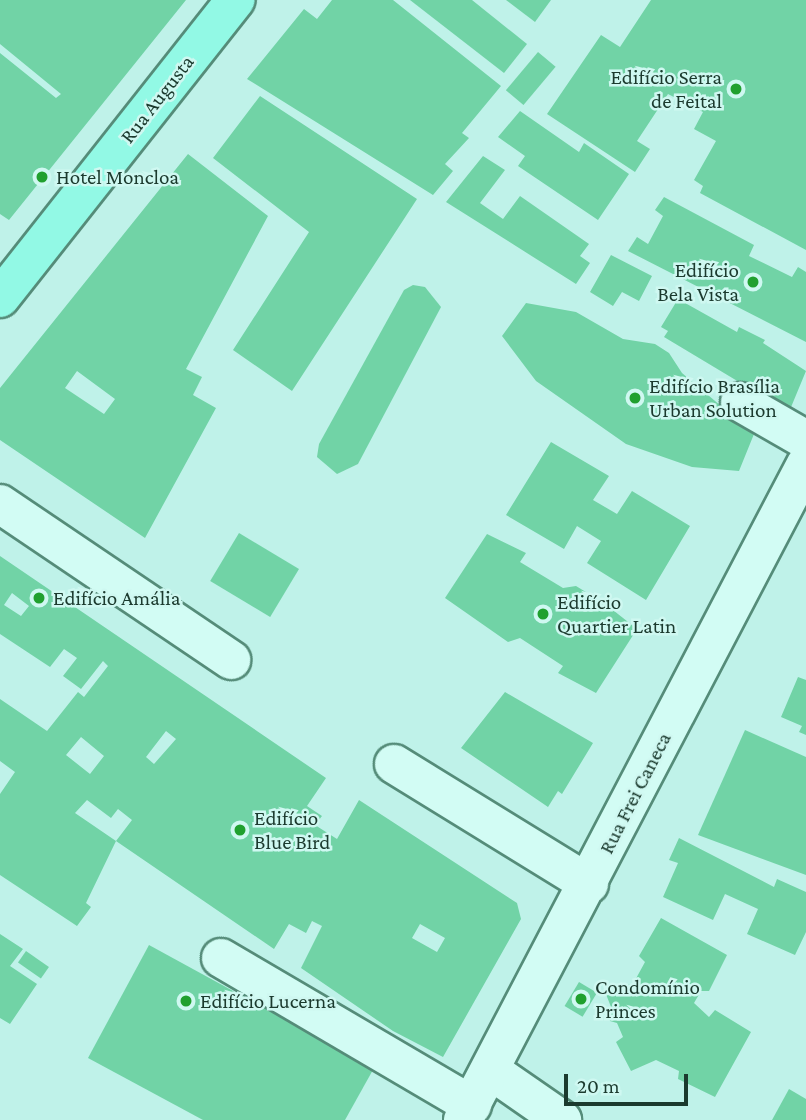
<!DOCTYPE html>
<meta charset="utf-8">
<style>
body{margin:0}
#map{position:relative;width:806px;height:1120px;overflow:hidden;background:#bff2e9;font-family:"Crimson Pro",serif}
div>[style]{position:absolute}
.building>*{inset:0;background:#71d3a6;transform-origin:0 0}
.roads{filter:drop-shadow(2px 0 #558c79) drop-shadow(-2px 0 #558c79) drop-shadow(0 2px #558c79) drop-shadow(0 -2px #558c79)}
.minor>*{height:38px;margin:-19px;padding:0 19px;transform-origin:19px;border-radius:19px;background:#d2fcf4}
.major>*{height:38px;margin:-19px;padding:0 19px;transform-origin:19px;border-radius:19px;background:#92f9e5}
.dots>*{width:19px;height:19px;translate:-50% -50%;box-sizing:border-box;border:4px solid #cff8f1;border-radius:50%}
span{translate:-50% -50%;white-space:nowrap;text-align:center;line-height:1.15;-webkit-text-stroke:5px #cff8f1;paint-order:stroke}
.poi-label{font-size:21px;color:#1b3a2e}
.right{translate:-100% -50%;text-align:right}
.left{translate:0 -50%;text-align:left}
.street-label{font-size:21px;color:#1b3a2e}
.scale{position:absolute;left:564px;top:1074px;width:124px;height:32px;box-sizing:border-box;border:4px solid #1b3a2e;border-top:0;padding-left:9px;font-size:21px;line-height:24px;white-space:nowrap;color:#1b3a2e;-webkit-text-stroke:5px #cff8f1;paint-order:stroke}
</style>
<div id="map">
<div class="building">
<div style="clip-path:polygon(0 0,186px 0,9px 220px,0 214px,0 53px,56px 98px,61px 94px,0 44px)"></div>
<div style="clip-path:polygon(332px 0,393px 0,501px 86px,462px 133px,469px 138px,445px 164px,453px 171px,433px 195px,247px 79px,304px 9px,317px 19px)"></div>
<div style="clip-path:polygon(410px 0,472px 0,527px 44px,504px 73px)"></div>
<div style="clip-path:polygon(506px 0,551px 0,535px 22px)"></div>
<div style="clip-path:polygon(651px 0,806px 0,806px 250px,700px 193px,703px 186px,694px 180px,716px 141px,694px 129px,703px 112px,668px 94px,637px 141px,650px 149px,635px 172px,547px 114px,601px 35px,620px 47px)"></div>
<div style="left:538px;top:52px;width:23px;height:50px;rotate:40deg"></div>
<div style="clip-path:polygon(260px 96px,417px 199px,292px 391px,233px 350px,309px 232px,213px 158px)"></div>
<div style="clip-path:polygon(520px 111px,579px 152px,584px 143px,629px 174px,598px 220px,518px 166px,525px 156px,498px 137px)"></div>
<div style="clip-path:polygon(evenodd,188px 154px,268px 216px,186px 369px,202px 377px,193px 395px,216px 408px,145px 538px,0 440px,0 388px,188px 154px,77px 371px,115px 399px,104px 414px,65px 388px,77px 371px)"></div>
<div style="clip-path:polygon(483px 156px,505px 170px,480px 203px,503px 219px,520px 196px,589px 244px,580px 256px,590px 263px,576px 284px,446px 202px)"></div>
<div style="clip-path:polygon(664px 197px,754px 245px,749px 256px,792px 277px,798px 267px,806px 272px,806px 342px,628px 251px,637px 237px,648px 244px,663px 216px,655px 210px)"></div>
<div style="clip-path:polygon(611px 255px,652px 276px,639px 301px,622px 292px,613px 306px,590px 292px)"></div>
<div style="clip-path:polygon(413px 285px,425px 287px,441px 307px,358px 464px,337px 474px,317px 457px,319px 444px,404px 290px)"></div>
<div style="clip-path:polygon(678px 299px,737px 332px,739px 327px,765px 340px,763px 343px,806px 371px,789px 412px,664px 337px,668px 331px,661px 327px)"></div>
<div style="clip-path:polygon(526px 303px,576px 312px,623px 339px,655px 344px,669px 353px,682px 373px,754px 434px,739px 471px,692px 467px,626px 444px,536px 381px,502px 336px)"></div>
<div style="clip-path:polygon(551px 442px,609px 476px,593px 500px,617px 514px,632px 491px,690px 526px,646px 600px,587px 563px,601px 541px,577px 526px,564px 549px,506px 515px)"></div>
<div style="left:239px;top:533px;width:70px;height:56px;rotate:31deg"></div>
<div style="clip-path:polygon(487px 534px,526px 553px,520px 562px,563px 588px,576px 586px,594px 597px,589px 604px,599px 610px,604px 603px,637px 629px,596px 693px,558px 673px,563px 666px,520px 638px,508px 642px,445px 598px)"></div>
<div style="clip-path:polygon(evenodd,0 556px,326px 778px,307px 806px,322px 816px,315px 825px,337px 839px,359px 800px,517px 903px,521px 919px,443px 1057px,393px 1031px,301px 968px,322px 926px,312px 921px,306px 933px,289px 924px,274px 949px,116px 841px,132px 820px,118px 809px,111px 818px,87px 800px,75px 813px,116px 841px,86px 903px,91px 907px,77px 926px,0 875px,0 794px,15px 772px,0 761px,0 699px,47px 731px,78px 692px,84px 697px,108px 666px,103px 661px,81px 689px,63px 676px,77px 658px,64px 649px,50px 667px,0 634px,0 556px,12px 593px,29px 606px,21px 616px,4px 605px,12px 593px,0 556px,166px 731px,176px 739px,154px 764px,146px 757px,166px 731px,0 556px,81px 737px,104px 756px,90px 774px,66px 755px,81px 737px,0 556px,420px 924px,445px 938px,437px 952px,412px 938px,420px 924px)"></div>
<div style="clip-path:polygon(798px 677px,806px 680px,806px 735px,799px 732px,802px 726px,781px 717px)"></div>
<div style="clip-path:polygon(505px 692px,593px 743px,562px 794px,558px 791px,548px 807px,461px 748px)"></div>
<div style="clip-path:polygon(745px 730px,806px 757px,806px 875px,698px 835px)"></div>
<div style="clip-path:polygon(679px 838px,774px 887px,777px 879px,806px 892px,806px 932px,795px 955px,747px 934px,758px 909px,725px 894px,713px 920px,663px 897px,678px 863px,669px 860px)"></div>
<div style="clip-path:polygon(661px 918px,727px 955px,709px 991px,701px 991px,694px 1003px,709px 1017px,715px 1010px,751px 1032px,715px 1097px,678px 1079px,679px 1071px,656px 1060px,631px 1071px,616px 1042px,623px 1037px,617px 1023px,610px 1021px,607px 1011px,611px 1007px,604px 989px,633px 984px,645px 962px,639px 956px)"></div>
<div style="clip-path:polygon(0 934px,23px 949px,10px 966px,37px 984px,10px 1024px,0 1018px)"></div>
<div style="clip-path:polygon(149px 945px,374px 1068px,345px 1120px,203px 1120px,88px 1058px)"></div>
<div style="left:26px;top:951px;width:28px;height:14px;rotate:35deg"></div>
<div style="left:579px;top:982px;width:21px;height:28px;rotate:31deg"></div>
<div style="clip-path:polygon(789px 1089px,806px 1099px,806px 1120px,772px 1120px)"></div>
</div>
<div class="roads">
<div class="minor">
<div style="left:740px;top:402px;width:76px;rotate:29.9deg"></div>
<div style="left:0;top:504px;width:279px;rotate:34deg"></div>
<div style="left:394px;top:764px;width:229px;rotate:31.6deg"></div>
<div style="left:221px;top:958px;width:291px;rotate:30.4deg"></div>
<div style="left:490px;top:1070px;width:88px;rotate:34.8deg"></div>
<div style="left:463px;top:1120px;width:740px;rotate:-62.4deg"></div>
</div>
<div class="major">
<div style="left:0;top:298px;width:380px;rotate:-51.7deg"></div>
</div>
</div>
<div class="dots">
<div style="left:736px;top:89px;background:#20a02f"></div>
<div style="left:42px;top:177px;background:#20a02f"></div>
<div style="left:753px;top:282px;background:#20a02f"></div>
<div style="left:635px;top:398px;background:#20a02f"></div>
<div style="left:39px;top:598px;background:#20a02f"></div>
<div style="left:543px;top:614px;background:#20a02f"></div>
<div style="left:240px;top:830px;background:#20a02f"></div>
<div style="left:581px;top:999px;background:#20a02f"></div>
<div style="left:186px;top:1001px;background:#20a02f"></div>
</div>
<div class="poi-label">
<span class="right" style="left:722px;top:89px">Edifício Serra<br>de Feital</span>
<span class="left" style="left:56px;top:177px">Hotel Moncloa</span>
<span class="right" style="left:739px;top:282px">Edifício<br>Bela Vista</span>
<span class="left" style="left:649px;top:398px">Edifício Brasília<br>Urban Solution</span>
<span class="left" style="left:53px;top:598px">Edifício Amália</span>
<span class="left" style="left:557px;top:614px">Edifício<br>Quartier Latin</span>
<span class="left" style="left:254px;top:830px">Edifício<br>Blue Bird</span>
<span class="left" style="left:595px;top:999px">Condomínio<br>Princes</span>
<span class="left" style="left:200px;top:1001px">Edifício Lucerna</span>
</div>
<div class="street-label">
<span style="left:157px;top:99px;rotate:-52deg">Rua Augusta</span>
<span style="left:635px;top:793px;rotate:-63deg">Rua Frei Caneca</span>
</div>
<div class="scale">20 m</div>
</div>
